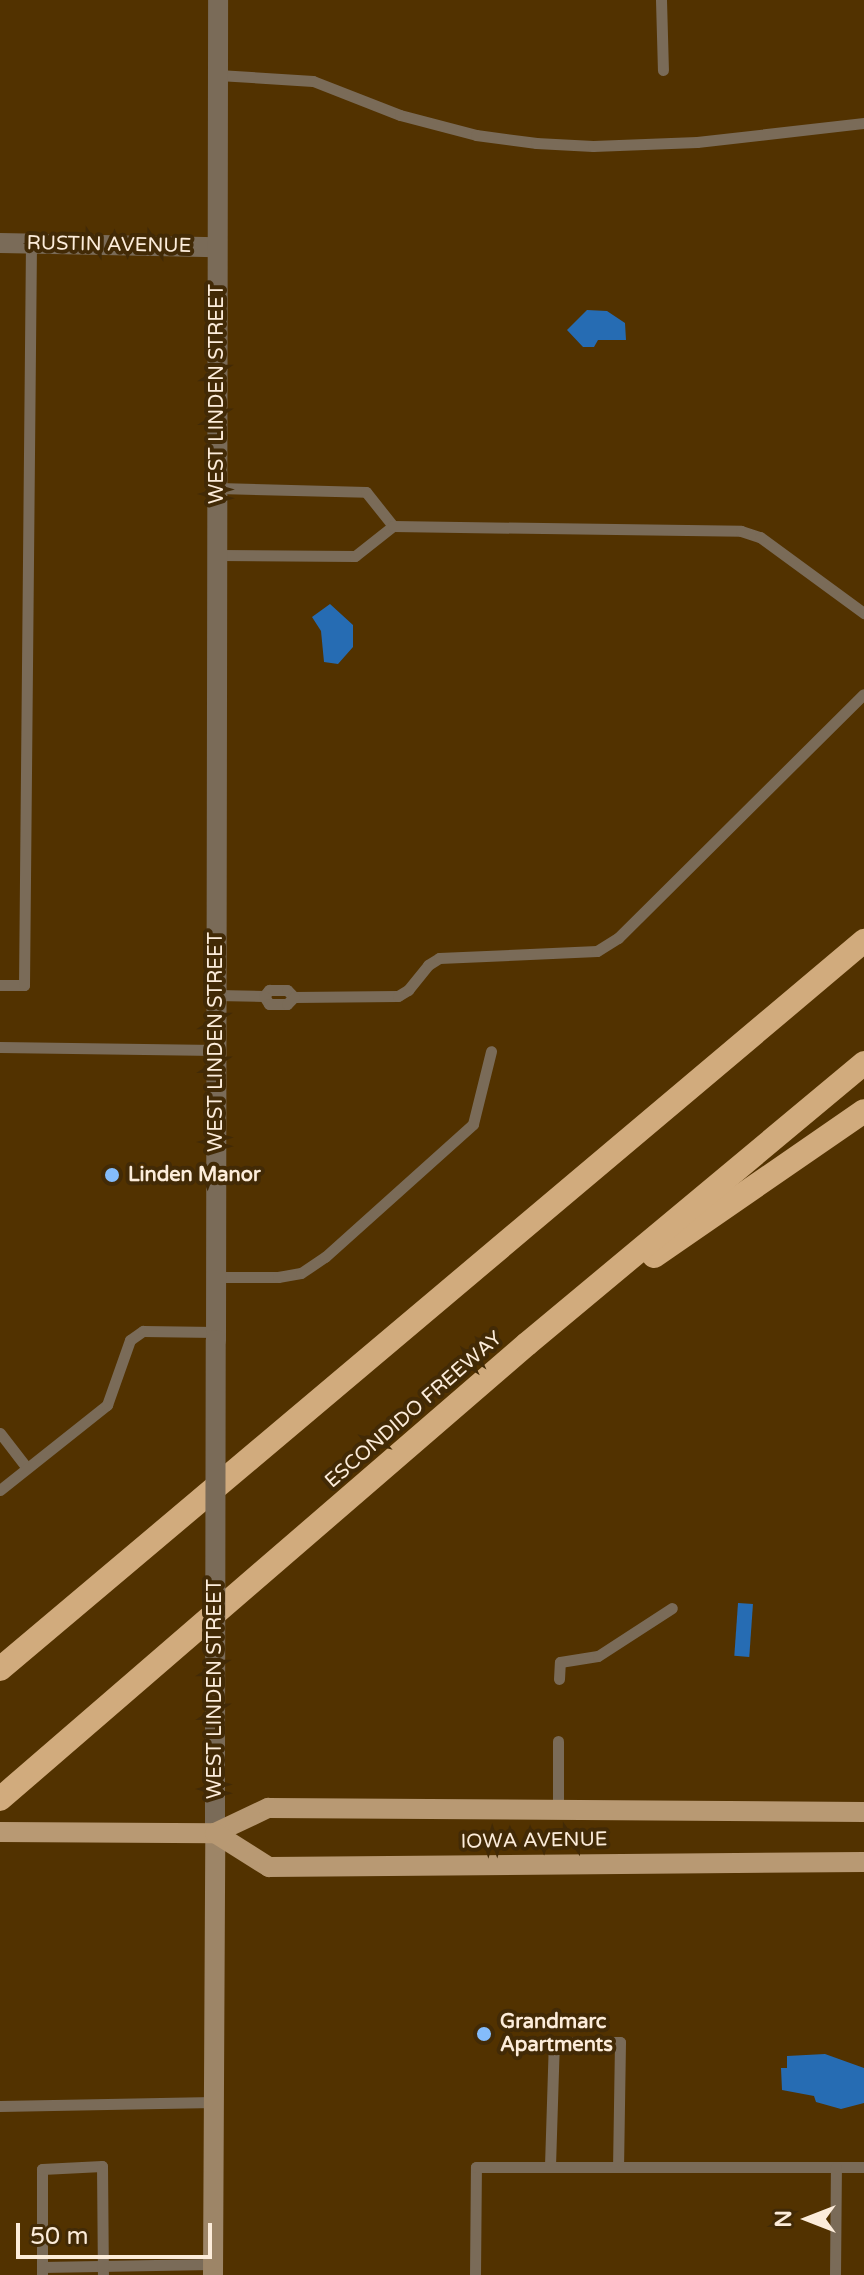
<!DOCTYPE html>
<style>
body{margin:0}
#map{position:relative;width:864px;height:2275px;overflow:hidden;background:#523200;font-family:"Varela Round",sans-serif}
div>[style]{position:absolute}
.water>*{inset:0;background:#266cb3;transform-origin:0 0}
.service>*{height:11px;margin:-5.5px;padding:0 5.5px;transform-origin:5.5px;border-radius:5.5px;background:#7a6b58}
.minor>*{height:20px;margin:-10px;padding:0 10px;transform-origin:10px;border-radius:10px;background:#7a6b58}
.tertiary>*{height:20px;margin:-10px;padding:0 10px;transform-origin:10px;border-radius:10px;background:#7a6b58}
.secondary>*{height:20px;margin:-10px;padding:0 10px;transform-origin:10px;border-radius:10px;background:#9d8567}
.primary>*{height:20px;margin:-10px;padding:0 10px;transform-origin:10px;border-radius:10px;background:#b89973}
.motorway>*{height:24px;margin:-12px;padding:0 12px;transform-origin:12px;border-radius:12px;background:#d1ab7d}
.tertiary-bridge>*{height:20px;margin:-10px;padding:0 10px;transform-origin:10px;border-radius:10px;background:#7a6b58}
.dots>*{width:22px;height:22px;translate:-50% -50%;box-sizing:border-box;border:4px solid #422a06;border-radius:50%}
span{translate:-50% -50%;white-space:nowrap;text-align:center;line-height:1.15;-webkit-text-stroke:8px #422a06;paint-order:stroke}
.street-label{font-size:20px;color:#fcecda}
.poi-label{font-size:20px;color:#fcecda;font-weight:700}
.left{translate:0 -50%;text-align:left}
.north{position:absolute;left:768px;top:2179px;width:80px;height:80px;-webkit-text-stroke:6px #422a06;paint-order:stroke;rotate:270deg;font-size:22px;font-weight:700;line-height:32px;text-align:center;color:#fcecda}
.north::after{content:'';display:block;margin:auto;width:28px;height:36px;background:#fcecda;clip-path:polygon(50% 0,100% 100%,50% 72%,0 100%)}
.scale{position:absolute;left:16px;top:2223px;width:196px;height:36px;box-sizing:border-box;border:4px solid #fcecda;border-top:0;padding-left:10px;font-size:24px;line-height:28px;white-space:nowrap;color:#fcecda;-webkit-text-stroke:6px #422a06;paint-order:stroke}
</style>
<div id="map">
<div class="water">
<div style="clip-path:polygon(587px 310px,607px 311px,625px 323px,626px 340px,598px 340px,594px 347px,583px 347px,567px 330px)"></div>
<div style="clip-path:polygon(330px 604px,353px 625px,353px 647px,338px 664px,324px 662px,321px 631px,312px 617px)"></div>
<div style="left:738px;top:1603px;width:15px;height:53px;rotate:4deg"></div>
<div style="clip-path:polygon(825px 2054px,864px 2068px,864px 2103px,841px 2109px,816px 2102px,814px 2096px,782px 2090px,781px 2068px,787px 2068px,787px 2056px)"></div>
</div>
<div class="service">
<div style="left:661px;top:0;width:70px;rotate:88.4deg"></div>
<div style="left:218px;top:75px;width:95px;rotate:3.6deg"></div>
<div style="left:313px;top:81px;width:93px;rotate:21.3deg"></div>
<div style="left:400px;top:115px;width:79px;rotate:14.7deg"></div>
<div style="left:476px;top:135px;width:61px;rotate:7.6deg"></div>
<div style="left:536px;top:143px;width:57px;rotate:3deg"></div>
<div style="left:593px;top:146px;width:104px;rotate:-2.2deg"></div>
<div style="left:697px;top:142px;width:168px;rotate:-6.5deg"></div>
<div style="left:218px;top:488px;width:148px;rotate:1.5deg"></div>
<div style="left:366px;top:492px;width:43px;rotate:51.5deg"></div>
<div style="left:218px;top:555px;width:137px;rotate:0.4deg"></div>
<div style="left:355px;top:556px;width:48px;rotate:-38.3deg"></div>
<div style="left:393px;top:526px;width:348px;rotate:0.8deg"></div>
<div style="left:741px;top:531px;width:20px;rotate:18deg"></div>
<div style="left:760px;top:537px;width:129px;rotate:36.2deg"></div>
<div style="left:0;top:985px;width:24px"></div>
<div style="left:24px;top:985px;width:743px;rotate:-89.46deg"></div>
<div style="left:216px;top:995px;width:48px;rotate:1.2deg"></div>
<div style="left:264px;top:996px;width:8px;rotate:-50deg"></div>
<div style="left:269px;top:990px;width:18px"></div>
<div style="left:287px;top:990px;width:10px;rotate:45deg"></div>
<div style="left:294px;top:997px;width:104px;rotate:-0.6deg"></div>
<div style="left:398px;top:996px;width:12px;rotate:-31deg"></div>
<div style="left:408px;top:990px;width:32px;rotate:-51deg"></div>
<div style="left:428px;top:965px;width:13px;rotate:-32deg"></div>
<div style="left:439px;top:958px;width:158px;rotate:-2.5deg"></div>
<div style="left:597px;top:951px;width:25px;rotate:-32deg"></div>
<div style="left:618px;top:938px;width:346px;rotate:-44.8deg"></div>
<div style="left:264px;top:996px;width:9px;rotate:58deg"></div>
<div style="left:269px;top:1004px;width:18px"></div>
<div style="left:287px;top:1004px;width:10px;rotate:-45deg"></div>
<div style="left:0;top:1047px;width:216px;rotate:0.8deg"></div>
<div style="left:216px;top:1277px;width:62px"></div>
<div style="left:278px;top:1277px;width:23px;rotate:-10deg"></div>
<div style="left:301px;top:1273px;width:29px;rotate:-34deg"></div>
<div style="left:325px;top:1257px;width:199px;rotate:-41.9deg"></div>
<div style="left:473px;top:1124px;width:75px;rotate:-76.1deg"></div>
<div style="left:0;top:1433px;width:44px;rotate:52.4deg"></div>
<div style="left:0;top:1490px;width:137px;rotate:-38.5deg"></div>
<div style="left:107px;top:1405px;width:69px;rotate:-70.5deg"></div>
<div style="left:130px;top:1340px;width:16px;rotate:-35deg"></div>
<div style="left:143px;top:1331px;width:72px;rotate:0.8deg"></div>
<div style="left:559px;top:1679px;width:17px;rotate:-87deg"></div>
<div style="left:560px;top:1662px;width:38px;rotate:-9deg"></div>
<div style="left:598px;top:1656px;width:88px;rotate:-33deg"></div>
<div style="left:558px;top:1741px;width:68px;rotate:90deg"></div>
<div style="left:0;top:2106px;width:214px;rotate:-1.1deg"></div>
<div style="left:550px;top:2166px;width:124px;rotate:-88.2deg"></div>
<div style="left:554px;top:2042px;width:66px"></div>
<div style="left:620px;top:2042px;width:125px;rotate:90.9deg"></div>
<div style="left:42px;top:2267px;width:171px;rotate:-1deg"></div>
<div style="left:42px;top:2275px;width:106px;rotate:-90deg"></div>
<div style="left:42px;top:2169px;width:60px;rotate:-2.9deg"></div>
<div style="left:102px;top:2166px;width:109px;rotate:89.5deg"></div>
<div style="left:475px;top:2275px;width:108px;rotate:-89.5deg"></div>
<div style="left:476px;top:2167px;width:388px"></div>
<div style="left:835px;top:2275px;width:108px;rotate:-89.5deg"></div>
</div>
<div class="minor">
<div style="left:0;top:243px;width:217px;rotate:1.1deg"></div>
</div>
<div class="tertiary">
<div style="left:216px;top:1340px;width:1340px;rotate:-89.91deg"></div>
<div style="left:215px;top:1763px;width:70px;rotate:90deg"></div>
</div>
<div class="secondary">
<div style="left:213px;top:2275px;width:442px;rotate:-89.7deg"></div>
</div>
<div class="primary">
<div style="left:0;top:1832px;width:215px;rotate:0.3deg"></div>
<div style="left:215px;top:1833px;width:59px;rotate:-25.3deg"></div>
<div style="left:268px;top:1808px;width:596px;rotate:0.38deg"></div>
<div style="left:215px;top:1833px;width:64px;rotate:32.2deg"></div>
<div style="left:269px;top:1867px;width:595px;rotate:-0.48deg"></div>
</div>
<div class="motorway">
<div style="left:654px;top:1256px;width:255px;rotate:-34.6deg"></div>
<div style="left:0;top:1669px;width:1130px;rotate:-40.12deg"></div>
<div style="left:0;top:1799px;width:696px;rotate:-40.81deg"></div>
<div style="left:527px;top:1344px;width:439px;rotate:-39.8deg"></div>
</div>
<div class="tertiary-bridge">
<div style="left:215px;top:1763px;width:423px;rotate:-89.9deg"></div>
</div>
<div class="dots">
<div style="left:112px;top:1175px;background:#84bcfb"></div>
<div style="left:484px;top:2034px;background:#84bcfb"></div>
</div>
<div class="street-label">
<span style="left:109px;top:245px;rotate:1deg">RUSTIN AVENUE</span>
<span style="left:217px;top:394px;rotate:-90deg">WEST LINDEN STREET</span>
<span style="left:216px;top:1042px;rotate:-90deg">WEST LINDEN STREET</span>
<span style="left:414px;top:1410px;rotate:-41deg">ESCONDIDO FREEWAY</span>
<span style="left:215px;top:1689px;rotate:-90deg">WEST LINDEN STREET</span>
<span style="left:534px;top:1841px;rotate:-1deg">IOWA AVENUE</span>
</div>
<div class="poi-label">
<span class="left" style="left:128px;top:1175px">Linden Manor</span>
<span class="left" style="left:500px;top:2034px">Grandmarc<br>Apartments</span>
</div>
<div class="north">N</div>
<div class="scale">50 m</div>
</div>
